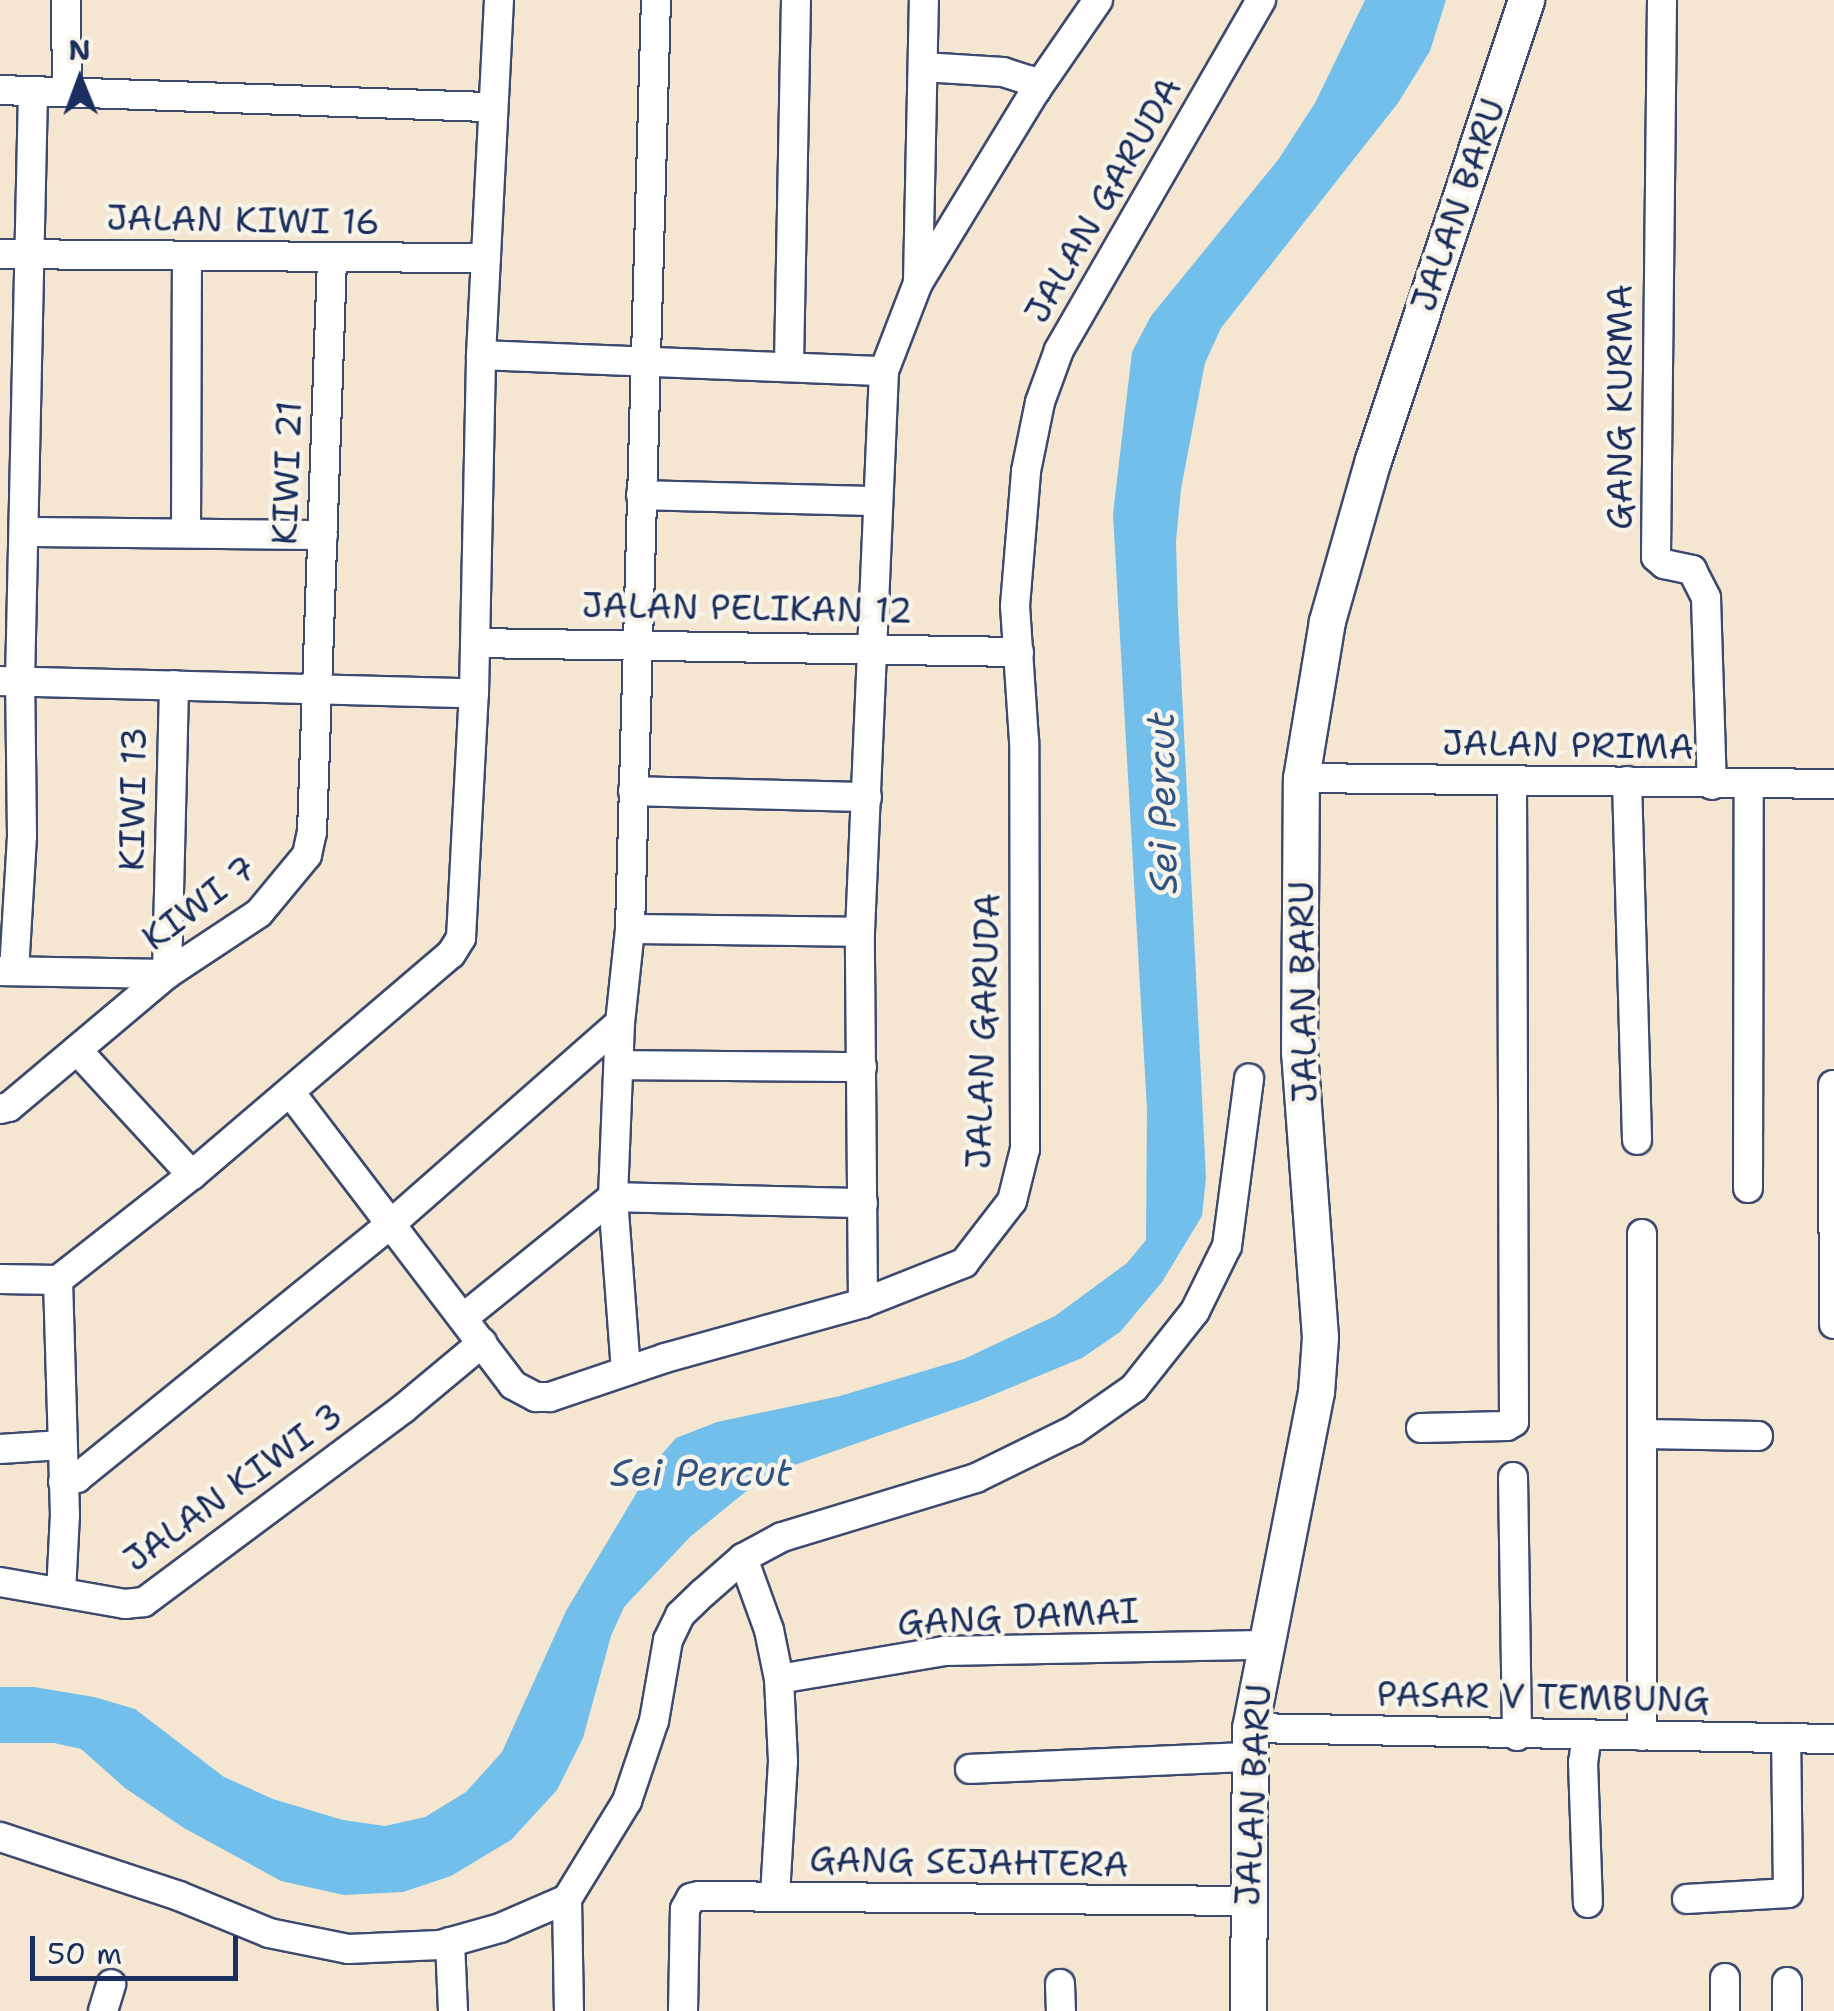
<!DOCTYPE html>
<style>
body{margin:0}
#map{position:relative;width:1834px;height:2011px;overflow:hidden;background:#f4e6d0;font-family:"Shantell Sans",sans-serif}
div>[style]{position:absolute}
.water>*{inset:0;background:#72bfec}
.roads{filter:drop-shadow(2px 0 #3c4a6f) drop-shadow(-2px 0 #3c4a6f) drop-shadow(0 2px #3c4a6f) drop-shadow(0 -2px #3c4a6f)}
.minor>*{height:28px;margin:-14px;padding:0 14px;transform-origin:14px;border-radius:14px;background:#fff}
.major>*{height:35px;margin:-17.5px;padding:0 17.5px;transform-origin:17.5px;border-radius:17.5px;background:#fff}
span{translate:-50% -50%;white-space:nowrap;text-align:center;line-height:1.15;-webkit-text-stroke:9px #f7f3e8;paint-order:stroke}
.street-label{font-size:35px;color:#1b2f5e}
.water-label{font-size:38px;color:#315382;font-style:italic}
.north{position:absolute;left:30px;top:30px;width:100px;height:100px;-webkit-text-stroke:8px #f7f3e8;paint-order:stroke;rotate:359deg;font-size:28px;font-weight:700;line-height:40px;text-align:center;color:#1b2f5e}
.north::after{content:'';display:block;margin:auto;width:35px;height:45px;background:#1b2f5e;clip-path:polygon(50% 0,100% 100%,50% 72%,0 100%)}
.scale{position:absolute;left:30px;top:1936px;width:208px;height:45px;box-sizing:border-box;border:5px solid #1b2f5e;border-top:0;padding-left:12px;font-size:30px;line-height:35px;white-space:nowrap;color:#1b2f5e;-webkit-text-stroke:8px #f7f3e8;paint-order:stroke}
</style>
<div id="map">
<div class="water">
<div style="clip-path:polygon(1365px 0,1446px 0,1430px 51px,1398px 103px,1221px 328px,1205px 363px,1181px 489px,1176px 541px,1178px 612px,1206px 1178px,1202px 1216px,1162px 1282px,1120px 1332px,1082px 1358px,978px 1401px,766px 1475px,690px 1537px,624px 1607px,611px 1636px,583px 1738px,557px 1790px,511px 1840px,451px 1876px,403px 1892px,344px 1895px,281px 1881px,184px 1828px,125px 1788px,81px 1749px,54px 1743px,0 1743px,0 1687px,34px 1687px,94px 1697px,135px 1709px,224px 1777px,273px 1799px,343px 1820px,385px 1826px,425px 1817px,466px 1792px,502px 1752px,566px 1611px,655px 1462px,676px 1438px,717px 1422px,840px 1396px,964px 1359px,1055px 1316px,1127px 1263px,1146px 1240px,1147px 1109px,1113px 514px,1132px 352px,1151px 316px,1278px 160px,1315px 103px)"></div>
</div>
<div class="roads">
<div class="minor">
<div style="left:66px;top:0;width:91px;rotate:89.4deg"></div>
<div style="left:1662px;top:0;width:557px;rotate:90.62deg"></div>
<div style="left:1656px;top:557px;width:11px;rotate:41deg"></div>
<div style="left:1664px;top:564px;width:29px;rotate:12deg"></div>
<div style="left:1692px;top:570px;width:31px;rotate:63deg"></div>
<div style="left:1706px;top:598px;width:187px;rotate:88.2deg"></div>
<div style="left:923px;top:67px;width:80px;rotate:3.6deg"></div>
<div style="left:1003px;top:72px;width:26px;rotate:18deg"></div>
<div style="left:1028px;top:80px;width:13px;rotate:51deg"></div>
<div style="left:0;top:90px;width:493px;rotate:2deg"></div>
<div style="left:0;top:254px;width:486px;rotate:0.5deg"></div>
<div style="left:918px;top:282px;width:282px;rotate:-88.8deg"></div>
<div style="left:481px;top:355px;width:403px;rotate:2.3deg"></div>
<div style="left:789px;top:364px;width:364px;rotate:-88.9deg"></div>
<div style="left:641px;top:495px;width:236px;rotate:1.5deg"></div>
<div style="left:25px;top:532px;width:298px;rotate:0.6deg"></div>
<div style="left:186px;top:533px;width:276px;rotate:-89.8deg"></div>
<div style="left:475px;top:643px;width:544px;rotate:0.95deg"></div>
<div style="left:0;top:681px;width:474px;rotate:1.5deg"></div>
<div style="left:1301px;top:778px;width:533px;rotate:0.64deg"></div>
<div style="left:1627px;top:781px;width:359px;rotate:88.4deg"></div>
<div style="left:633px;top:791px;width:234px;rotate:1.5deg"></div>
<div style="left:630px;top:929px;width:230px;rotate:0.7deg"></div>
<div style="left:0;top:971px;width:167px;rotate:1deg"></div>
<div style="left:167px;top:974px;width:289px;rotate:-88.6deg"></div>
<div style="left:14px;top:971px;width:136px;rotate:-86.6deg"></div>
<div style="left:22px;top:835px;width:153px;rotate:-90.7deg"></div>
<div style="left:20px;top:682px;width:591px;rotate:-88.74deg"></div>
<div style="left:77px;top:1050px;width:170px;rotate:47.4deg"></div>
<div style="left:619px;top:1065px;width:243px;rotate:0.5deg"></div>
<div style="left:1833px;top:1085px;width:239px;rotate:89.8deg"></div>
<div style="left:290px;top:1092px;width:368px;rotate:52.7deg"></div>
<div style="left:513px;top:1385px;width:26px;rotate:28deg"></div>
<div style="left:536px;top:1397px;width:14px"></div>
<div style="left:550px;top:1397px;width:121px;rotate:-18.7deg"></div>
<div style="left:665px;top:1358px;width:205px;rotate:-15.5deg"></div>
<div style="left:863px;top:1303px;width:109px;rotate:-21.6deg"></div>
<div style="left:964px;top:1263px;width:78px;rotate:-52.3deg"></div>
<div style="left:1012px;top:1201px;width:54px;rotate:-76deg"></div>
<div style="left:1025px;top:1149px;width:408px;rotate:-90.1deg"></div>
<div style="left:1024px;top:741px;width:135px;rotate:-93.8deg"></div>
<div style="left:1015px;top:606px;width:135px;rotate:-85.3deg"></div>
<div style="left:1026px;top:471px;width:70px;rotate:-78.5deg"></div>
<div style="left:1040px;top:402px;width:55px;rotate:-69.9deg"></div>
<div style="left:1059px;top:350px;width:404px;rotate:-60deg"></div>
<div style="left:0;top:1109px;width:9px;rotate:-13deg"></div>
<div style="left:9px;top:1107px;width:207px;rotate:-40.1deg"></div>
<div style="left:167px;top:974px;width:110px;rotate:-33.5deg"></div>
<div style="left:259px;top:913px;width:75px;rotate:-50.4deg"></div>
<div style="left:307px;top:855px;width:24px;rotate:-78deg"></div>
<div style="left:312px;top:832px;width:572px;rotate:-88deg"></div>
<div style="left:1748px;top:1188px;width:405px;rotate:-89.9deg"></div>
<div style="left:0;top:1279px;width:58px;rotate:1deg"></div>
<div style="left:58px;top:1280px;width:170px;rotate:-38.1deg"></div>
<div style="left:192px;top:1175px;width:340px;rotate:-40.5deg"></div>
<div style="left:451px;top:954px;width:19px;rotate:-58deg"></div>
<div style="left:461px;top:938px;width:245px;rotate:-87deg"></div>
<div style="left:474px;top:693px;width:338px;rotate:-88.8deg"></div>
<div style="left:481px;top:355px;width:355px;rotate:-87.1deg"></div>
<div style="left:58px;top:1280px;width:234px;rotate:88.3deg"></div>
<div style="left:65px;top:1514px;width:78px;rotate:92.9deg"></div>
<div style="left:863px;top:1303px;width:371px;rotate:-90.5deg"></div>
<div style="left:860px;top:932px;width:562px;rotate:-87.55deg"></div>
<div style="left:884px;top:371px;width:94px;rotate:-68.9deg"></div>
<div style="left:918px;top:283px;width:226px;rotate:-58.6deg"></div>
<div style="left:1036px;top:90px;width:109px;rotate:-55.4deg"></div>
<div style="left:463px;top:1318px;width:193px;rotate:-38.9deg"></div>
<div style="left:613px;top:1197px;width:250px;rotate:1.4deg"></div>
<div style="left:626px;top:1371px;width:174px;rotate:-94.3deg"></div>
<div style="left:613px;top:1197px;width:174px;rotate:-87.7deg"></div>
<div style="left:620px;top:1023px;width:95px;rotate:-83.9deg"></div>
<div style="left:630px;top:929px;width:929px;rotate:-88.4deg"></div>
<div style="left:1421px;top:1428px;width:86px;rotate:-1.3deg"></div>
<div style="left:1507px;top:1426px;width:8px;rotate:-30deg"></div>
<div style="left:1514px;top:1422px;width:642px;rotate:-90.18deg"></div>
<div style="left:1644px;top:1434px;width:114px;rotate:1deg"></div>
<div style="left:0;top:1449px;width:62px;rotate:-3.7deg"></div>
<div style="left:1513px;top:1477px;width:259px;rotate:89.1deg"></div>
<div style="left:63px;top:1482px;width:15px;rotate:-16deg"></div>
<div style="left:77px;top:1478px;width:405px;rotate:-39deg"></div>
<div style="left:392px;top:1223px;width:303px;rotate:-41.3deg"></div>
<div style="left:743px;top:1558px;width:77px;rotate:70.1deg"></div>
<div style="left:769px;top:1630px;width:50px;rotate:78.5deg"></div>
<div style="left:779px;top:1679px;width:82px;rotate:87.2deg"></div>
<div style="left:783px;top:1761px;width:136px;rotate:93.4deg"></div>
<div style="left:0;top:1582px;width:127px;rotate:10deg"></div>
<div style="left:125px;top:1604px;width:19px;rotate:-6deg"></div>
<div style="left:144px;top:1602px;width:324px;rotate:-36.7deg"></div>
<div style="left:404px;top:1408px;width:102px;rotate:-39.8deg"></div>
<div style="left:779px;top:1679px;width:167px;rotate:-9.6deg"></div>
<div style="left:944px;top:1651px;width:319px;rotate:-1.1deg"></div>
<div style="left:1250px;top:1728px;width:584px;rotate:1.08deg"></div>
<div style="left:1587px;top:1735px;width:27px;rotate:98deg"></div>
<div style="left:1583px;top:1762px;width:141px;rotate:88deg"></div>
<div style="left:1642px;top:1736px;width:502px;rotate:-90deg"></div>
<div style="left:970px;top:1769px;width:279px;rotate:-2.5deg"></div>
<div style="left:0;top:1837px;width:188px;rotate:18.2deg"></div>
<div style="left:179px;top:1896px;width:97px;rotate:22.3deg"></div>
<div style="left:269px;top:1933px;width:81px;rotate:11.4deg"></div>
<div style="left:348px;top:1949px;width:92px;rotate:-2.5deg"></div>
<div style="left:440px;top:1945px;width:62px;rotate:-15.8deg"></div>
<div style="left:500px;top:1928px;width:73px;rotate:-23.4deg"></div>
<div style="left:567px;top:1899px;width:115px;rotate:-58.5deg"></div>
<div style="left:627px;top:1801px;width:84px;rotate:-71.4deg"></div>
<div style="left:654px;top:1721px;width:82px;rotate:-80.2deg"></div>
<div style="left:668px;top:1640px;width:28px;rotate:-64deg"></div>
<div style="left:680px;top:1615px;width:32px;rotate:-44deg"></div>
<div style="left:703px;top:1593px;width:53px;rotate:-41.2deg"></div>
<div style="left:743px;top:1558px;width:44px;rotate:-28.3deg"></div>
<div style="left:782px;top:1537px;width:203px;rotate:-16.9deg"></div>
<div style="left:976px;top:1478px;width:109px;rotate:-26.1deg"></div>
<div style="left:1074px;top:1430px;width:73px;rotate:-35deg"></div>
<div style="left:1134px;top:1388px;width:98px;rotate:-51.6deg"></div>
<div style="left:1195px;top:1311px;width:72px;rotate:-63.8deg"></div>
<div style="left:1227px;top:1246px;width:169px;rotate:-82.5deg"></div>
<div style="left:567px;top:1899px;width:112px;rotate:89deg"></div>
<div style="left:1687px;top:1899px;width:101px;rotate:-3.4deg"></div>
<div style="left:1788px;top:1893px;width:155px;rotate:-90.7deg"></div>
<div style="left:450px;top:1942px;width:69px;rotate:87.5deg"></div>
<div style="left:1060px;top:1984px;width:27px;rotate:88deg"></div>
<div style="left:103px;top:2011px;width:28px;rotate:-73deg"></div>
<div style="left:683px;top:2011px;width:102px;rotate:-88.9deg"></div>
<div style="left:685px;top:1909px;width:13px;rotate:-61deg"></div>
<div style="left:691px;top:1898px;width:8px;rotate:-14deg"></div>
<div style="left:699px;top:1896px;width:547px;rotate:0.52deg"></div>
<div style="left:1725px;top:2011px;width:33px;rotate:-90deg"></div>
<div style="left:1787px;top:2011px;width:29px;rotate:-90deg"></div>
</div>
<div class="major">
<div style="left:1248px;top:2011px;width:283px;rotate:-89.6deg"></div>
<div style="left:1250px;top:1728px;width:342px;rotate:-78.9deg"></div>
<div style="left:1316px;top:1392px;width:55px;rotate:-85.8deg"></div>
<div style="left:1320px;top:1337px;width:286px;rotate:-94.2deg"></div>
<div style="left:1299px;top:1052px;width:274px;rotate:-89.6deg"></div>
<div style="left:1301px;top:778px;width:159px;rotate:-80.6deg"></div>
<div style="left:1327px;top:621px;width:167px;rotate:-74.1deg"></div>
<div style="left:1373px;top:460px;width:485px;rotate:-71.6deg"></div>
</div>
</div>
<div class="street-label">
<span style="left:1103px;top:200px;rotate:-60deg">JALAN GARUDA</span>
<span style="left:1458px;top:205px;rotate:-71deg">JALAN BARU</span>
<span style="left:243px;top:220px;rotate:1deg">JALAN KIWI 16</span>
<span style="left:1620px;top:407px;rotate:-90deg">GANG KURMA</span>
<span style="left:287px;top:473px;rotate:-88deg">KIWI 21</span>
<span style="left:747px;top:608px;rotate:1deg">JALAN PELIKAN 12</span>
<span style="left:1568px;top:745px;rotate:1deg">JALAN PRIMA</span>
<span style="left:133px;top:799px;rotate:-89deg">KIWI 13</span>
<span style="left:199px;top:903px;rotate:-37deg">KIWI 7</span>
<span style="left:1303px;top:992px;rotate:-91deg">JALAN BARU</span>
<span style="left:983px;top:1031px;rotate:-88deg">JALAN GARUDA</span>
<span style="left:233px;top:1487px;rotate:-36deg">JALAN KIWI 3</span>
<span style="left:1018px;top:1617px;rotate:-3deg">GANG DAMAI</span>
<span style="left:1543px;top:1697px;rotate:1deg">PASAR V TEMBUNG</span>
<span style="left:1253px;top:1795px;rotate:-87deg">JALAN BARU</span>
<span style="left:969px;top:1862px;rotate:1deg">GANG SEJAHTERA</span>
</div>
<div class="water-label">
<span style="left:1162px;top:803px;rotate:-91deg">Sei Percut</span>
<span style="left:701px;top:1473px">Sei Percut</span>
</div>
<div class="north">N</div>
<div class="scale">50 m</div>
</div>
